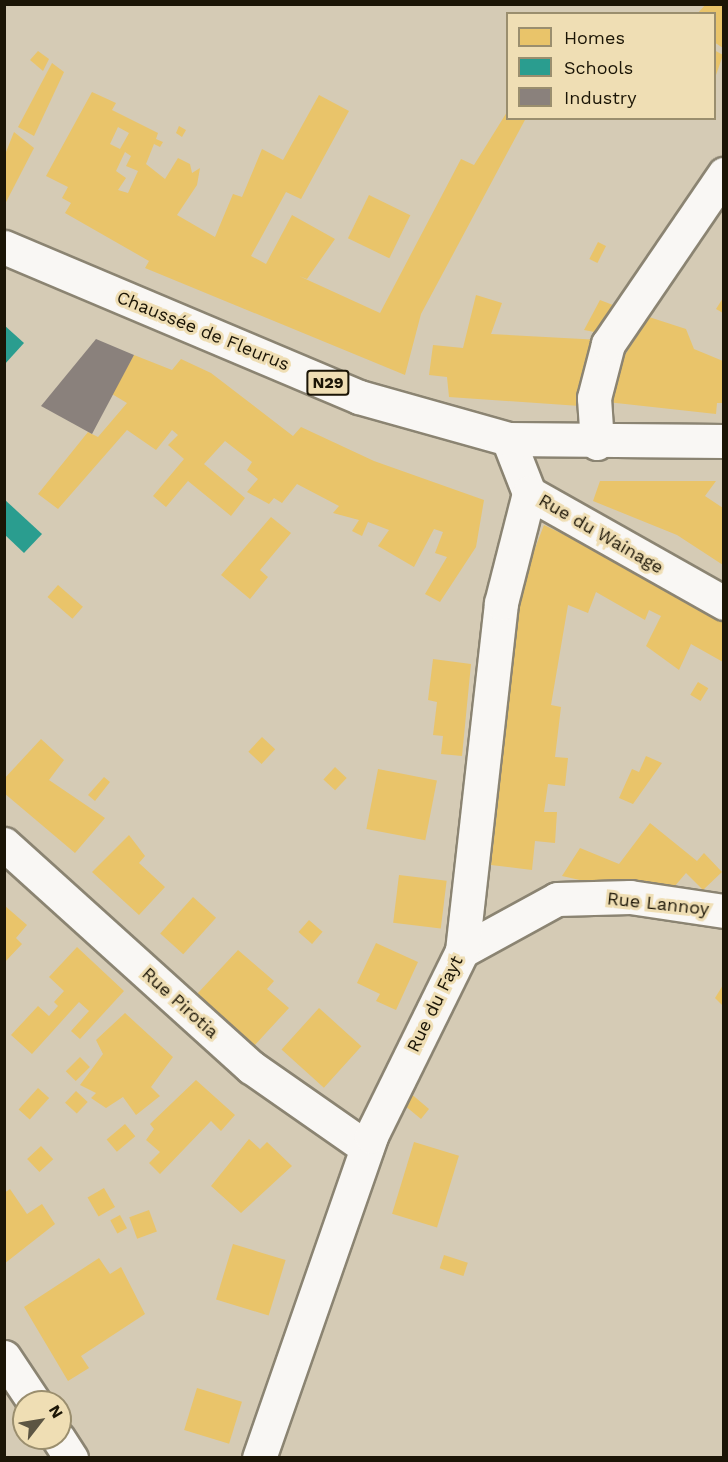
<!DOCTYPE html>
<meta charset="utf-8">
<style>
body{margin:0}
#map{position:relative;width:728px;height:1462px;overflow:hidden;background:#d5cbb5;font-family:"Work Sans",sans-serif}
div>[style]{position:absolute}
.homes>*{inset:0;background:#e9c46a;transform-origin:0 0}
.schools>*{inset:0;background:#2a9d8f}
.industry>*{inset:0;background:#8a817c}
.roads{filter:drop-shadow(2px 0 #8b8472) drop-shadow(-2px 0 #8b8472) drop-shadow(0 2px #8b8472) drop-shadow(0 -2px #8b8472)}
.minor>*{height:33px;margin:-16.5px;padding:0 16.5px;transform-origin:16.5px;border-radius:16.5px;background:#f9f7f4}
.major>*{height:33px;margin:-16.5px;padding:0 16.5px;transform-origin:16.5px;border-radius:16.5px;background:#f9f7f4}
span{translate:-50% -50%;white-space:nowrap;text-align:center;line-height:1.15;-webkit-text-stroke:6px #efdeb4;paint-order:stroke}
.shield-label span{padding:2px 4px;background:#efdeb4;border:2px solid;border-radius:4px;-webkit-text-stroke-width:0}
.shield-label{font-size:16px;color:#1b1506;font-weight:700}
.street-label{font-size:18px;color:#1b1506}
.frame{position:absolute;inset:0;border:6px solid #1b1506;pointer-events:none}
.legend{position:absolute;left:506px;top:12px;width:210px;height:108px;box-sizing:border-box;background:#efdeb4;border:2px solid #9a8e6e;margin:0;padding:8px 10px;list-style:none;font-size:18px;color:#1b1506}
.legend li{display:flex;align-items:center;gap:12px;height:30px}
.legend b{width:30px;border:2px solid #9a8e6e}
.north{position:absolute;left:12px;top:1390px;width:60px;height:60px;box-sizing:border-box;background:#efdeb4;border:2px solid #9a8e6e;border-radius:50%;rotate:59deg;font-size:16px;font-weight:700;line-height:24px;text-align:center;color:#1b1506}
.north::after{content:'';display:block;margin:auto;width:21px;height:27px;background:#5c5543;clip-path:polygon(50% 0,100% 100%,50% 72%,0 100%)}
</style>
<div id="map">
<div class="homes">
<div style="clip-path:polygon(706px 4px,723px 4px,723px 48px,714px 42px,714px 14px,697px 14px)"></div>
<div style="clip-path:polygon(714px 50px,723px 55px,716px 75px,714px 74px)"></div>
<div style="clip-path:polygon(38px 51px,49px 59px,43px 71px,30px 60px)"></div>
<div style="clip-path:polygon(52px 63px,64px 72px,34px 136px,18px 127px)"></div>
<div style="clip-path:polygon(evenodd,92px 92px,116px 103px,112px 110px,158px 133px,156px 139px,163px 142px,160px 147px,154px 144px,146px 164px,165px 179px,178px 158px,190px 164px,192px 173px,200px 168px,197px 185px,177px 215px,215px 237px,233px 194px,242px 197px,262px 149px,283px 160px,319px 95px,349px 111px,301px 199px,286px 192px,251px 256px,266px 264px,292px 215px,335px 239px,307px 279px,299px 276px,380px 313px,461px 159px,474px 165px,507px 112px,507px 118px,526px 118px,421px 314px,405px 375px,145px 268px,149px 261px,65px 213px,71px 203px,62px 198px,68px 187px,46px 176px,92px 92px,118px 127px,129px 133px,120px 149px,110px 144px,118px 127px,92px 92px,125px 152px,131px 156px,126px 166px,138px 171px,128px 193px,118px 190px,126px 178px,116px 171px,125px 152px)"></div>
<div style="clip-path:polygon(179px 126px,186px 130px,182px 137px,176px 133px)"></div>
<div style="clip-path:polygon(14px 132px,34px 148px,4px 206px,4px 157px)"></div>
<div style="left:369px;top:195px;width:46px;height:48px;rotate:26deg"></div>
<div style="left:598px;top:242px;width:9px;height:19px;rotate:27deg"></div>
<div style="clip-path:polygon(476px 295px,502px 303px,491px 334px,601px 340px,580px 406px,449px 397px,447px 377px,429px 375px,433px 345px,463px 348px)"></div>
<div style="clip-path:polygon(723px 298px,723px 313px,716px 309px)"></div>
<div style="clip-path:polygon(600px 300px,618px 307px,605px 334px,584px 330px)"></div>
<div style="clip-path:polygon(649px 317px,686px 329px,694px 349px,723px 361px,723px 403px,717px 403px,716px 414px,607px 402px,623px 358px)"></div>
<div style="clip-path:polygon(134px 355px,172px 370px,181px 359px,211px 373px,293px 436px,301px 427px,374px 461px,484px 500px,476px 547px,440px 602px,425px 594px,447px 557px,435px 553px,443px 532px,434px 529px,414px 567px,378px 546px,389px 530px,368px 522px,362px 536px,352px 531px,359px 520px,333px 513px,339px 506px,297px 484px,282px 503px,274px 498px,269px 504px,247px 492px,258px 479px,247px 470px,252px 462px,225px 441px,204px 464px,245px 498px,231px 516px,188px 481px,166px 507px,153px 496px,184px 459px,168px 445px,178px 435px,172px 430px,156px 450px,127px 430px,58px 509px,38px 494px,88px 432px,98px 437px,127px 403px,112px 394px)"></div>
<div style="clip-path:polygon(600px 481px,716px 481px,705px 496px,723px 508px,723px 565px,677px 535px,593px 501px)"></div>
<div style="clip-path:polygon(271px 517px,291px 533px,260px 570px,268px 577px,250px 599px,221px 575px)"></div>
<div style="clip-path:polygon(544px 525px,723px 612px,723px 662px,691px 644px,679px 670px,646px 646px,661px 616px,649px 610px,645px 620px,596px 592px,588px 613px,568px 605px,551px 705px,561px 707px,555px 757px,568px 758px,565px 786px,548px 784px,544px 812px,557px 812px,555px 843px,535px 841px,532px 870px,491px 865px,522px 582px)"></div>
<div style="left:58px;top:585px;width:33px;height:16px;rotate:41deg"></div>
<div style="clip-path:polygon(433px 659px,471px 664px,462px 756px,441px 754px,443px 736px,433px 735px,437px 702px,428px 700px)"></div>
<div style="left:698px;top:682px;width:12px;height:15px;rotate:31deg"></div>
<div style="left:262px;top:737px;width:18px;height:20px;rotate:43deg"></div>
<div style="clip-path:polygon(41px 739px,64px 760px,49px 780px,105px 818px,75px 853px,4px 793px,4px 779px)"></div>
<div style="clip-path:polygon(646px 756px,662px 763px,633px 804px,619px 798px,632px 769px,639px 772px)"></div>
<div style="left:335px;top:767px;width:16px;height:17px;rotate:43deg"></div>
<div style="left:378px;top:769px;width:60px;height:61px;rotate:11deg"></div>
<div style="clip-path:polygon(104px 777px,110px 782px,95px 801px,88px 795px)"></div>
<div style="clip-path:polygon(650px 823px,697px 861px,704px 853px,722px 872px,703px 890px,686px 873px,674px 887px,602px 885px,562px 876px,580px 848px,619px 864px)"></div>
<div style="clip-path:polygon(129px 835px,145px 856px,139px 863px,165px 887px,139px 915px,92px 872px)"></div>
<div style="left:399px;top:875px;width:48px;height:48px;rotate:7deg"></div>
<div style="left:193px;top:897px;width:31px;height:49px;rotate:42deg"></div>
<div style="clip-path:polygon(4px 905px,27px 925px,16px 938px,22px 944px,4px 963px)"></div>
<div style="left:309px;top:920px;width:18px;height:16px;rotate:41deg"></div>
<div style="clip-path:polygon(376px 943px,418px 962px,396px 1010px,376px 1001px,380px 994px,357px 983px)"></div>
<div style="clip-path:polygon(77px 947px,124px 991px,80px 1039px,71px 1031px,89px 1011px,79px 1002px,32px 1054px,11px 1035px,38px 1006px,49px 1016px,58px 1006px,54px 1002px,64px 991px,49px 977px)"></div>
<div style="clip-path:polygon(238px 950px,274px 981px,267px 989px,289px 1008px,254px 1046px,197px 994px)"></div>
<div style="clip-path:polygon(723px 985px,723px 1006px,715px 998px)"></div>
<div style="left:319px;top:1008px;width:57px;height:56px;rotate:42deg"></div>
<div style="clip-path:polygon(125px 1013px,173px 1057px,151px 1087px,160px 1096px,136px 1115px,123px 1097px,106px 1108px,91px 1098px,96px 1093px,80px 1085px,103px 1054px,96px 1040px)"></div>
<div style="left:80px;top:1057px;width:14px;height:20px;rotate:45deg"></div>
<div style="clip-path:polygon(196px 1080px,235px 1115px,221px 1131px,211px 1121px,160px 1174px,149px 1163px,160px 1152px,146px 1140px,154px 1129px,150px 1124px)"></div>
<div style="left:38px;top:1088px;width:15px;height:29px;rotate:42deg"></div>
<div style="left:76px;top:1091px;width:16px;height:16px;rotate:43deg"></div>
<div style="clip-path:polygon(409px 1092px,429px 1109px,421px 1119px,404px 1105px)"></div>
<div style="left:125px;top:1124px;width:16px;height:24px;rotate:50deg"></div>
<div style="clip-path:polygon(249px 1139px,260px 1149px,267px 1142px,292px 1166px,241px 1213px,211px 1186px)"></div>
<div style="left:414px;top:1142px;width:47px;height:75px;rotate:17deg"></div>
<div style="left:41px;top:1146px;width:18px;height:19px;rotate:47deg"></div>
<div style="left:104px;top:1188px;width:22px;height:19px;rotate:60deg"></div>
<div style="clip-path:polygon(10px 1189px,27px 1214px,42px 1204px,55px 1224px,4px 1264px,4px 1193px)"></div>
<div style="left:149px;top:1210px;width:23px;height:21px;rotate:70deg"></div>
<div style="left:120px;top:1215px;width:15px;height:11px;rotate:62deg"></div>
<div style="left:233px;top:1244px;width:55px;height:58px;rotate:17deg"></div>
<div style="left:444px;top:1255px;width:25px;height:14px;rotate:18deg"></div>
<div style="clip-path:polygon(99px 1258px,110px 1274px,121px 1267px,145px 1314px,81px 1356px,89px 1368px,68px 1381px,24px 1307px)"></div>
<div style="left:197px;top:1388px;width:47px;height:44px;rotate:17deg"></div>
</div>
<div class="schools">
<div style="clip-path:polygon(4px 325px,24px 343px,4px 365px)"></div>
<div style="clip-path:polygon(4px 499px,42px 534px,24px 553px,4px 534px)"></div>
</div>
<div class="industry">
<div style="clip-path:polygon(96px 339px,134px 355px,92px 434px,41px 406px)"></div>
</div>
<div class="roads">
<div class="minor">
<div style="left:508px;top:439px;width:58px;rotate:68.7deg"></div>
<div style="left:529px;top:493px;width:224px;rotate:29.4deg"></div>
<div style="left:597px;top:443px;width:45px;rotate:-93.8deg"></div>
<div style="left:594px;top:398px;width:56px;rotate:-75.5deg"></div>
<div style="left:608px;top:344px;width:206px;rotate:-55.7deg"></div>
<div style="left:4px;top:844px;width:333px;rotate:42.1deg"></div>
<div style="left:251px;top:1067px;width:141px;rotate:34.9deg"></div>
<div style="left:462px;top:951px;width:108px;rotate:-28.7deg"></div>
<div style="left:557px;top:899px;width:73px;rotate:-1.6deg"></div>
<div style="left:630px;top:897px;width:95px;rotate:8.5deg"></div>
<div style="left:4px;top:1357px;width:54px;rotate:56.3deg"></div>
<div style="left:58px;top:1438px;width:24px;rotate:57deg"></div>
<div style="left:259px;top:1458px;width:341px;rotate:-70.8deg"></div>
<div style="left:371px;top:1136px;width:206px;rotate:-63.8deg"></div>
<div style="left:462px;top:951px;width:350px;rotate:-83.6deg"></div>
<div style="left:501px;top:603px;width:114px;rotate:-75.7deg"></div>
</div>
<div class="major">
<div style="left:4px;top:247px;width:385px;rotate:22.9deg"></div>
<div style="left:359px;top:397px;width:155px;rotate:15.7deg"></div>
<div style="left:508px;top:439px;width:216px;rotate:0.5deg"></div>
</div>
</div>
<div class="shield-label">
<span style="left:328px;top:383px">N29</span>
</div>
<div class="street-label">
<span style="left:203px;top:331px;rotate:22deg">Chaussée de Fleurus</span>
<span style="left:601px;top:534px;rotate:30deg">Rue du Wainage</span>
<span style="left:658px;top:904px;rotate:6deg">Rue Lannoy</span>
<span style="left:180px;top:1003px;rotate:42deg">Rue Pirotia</span>
<span style="left:435px;top:1004px;rotate:-64deg">Rue du Fayt</span>
</div>
<div class="frame"></div>
<ul class="legend">
<li><b style="height:16px;background:#e9c46a"></b>Homes</li>
<li><b style="height:16px;background:#2a9d8f"></b>Schools</li>
<li><b style="height:16px;background:#8a817c"></b>Industry</li>
</ul>
<div class="north">N</div>
</div>
